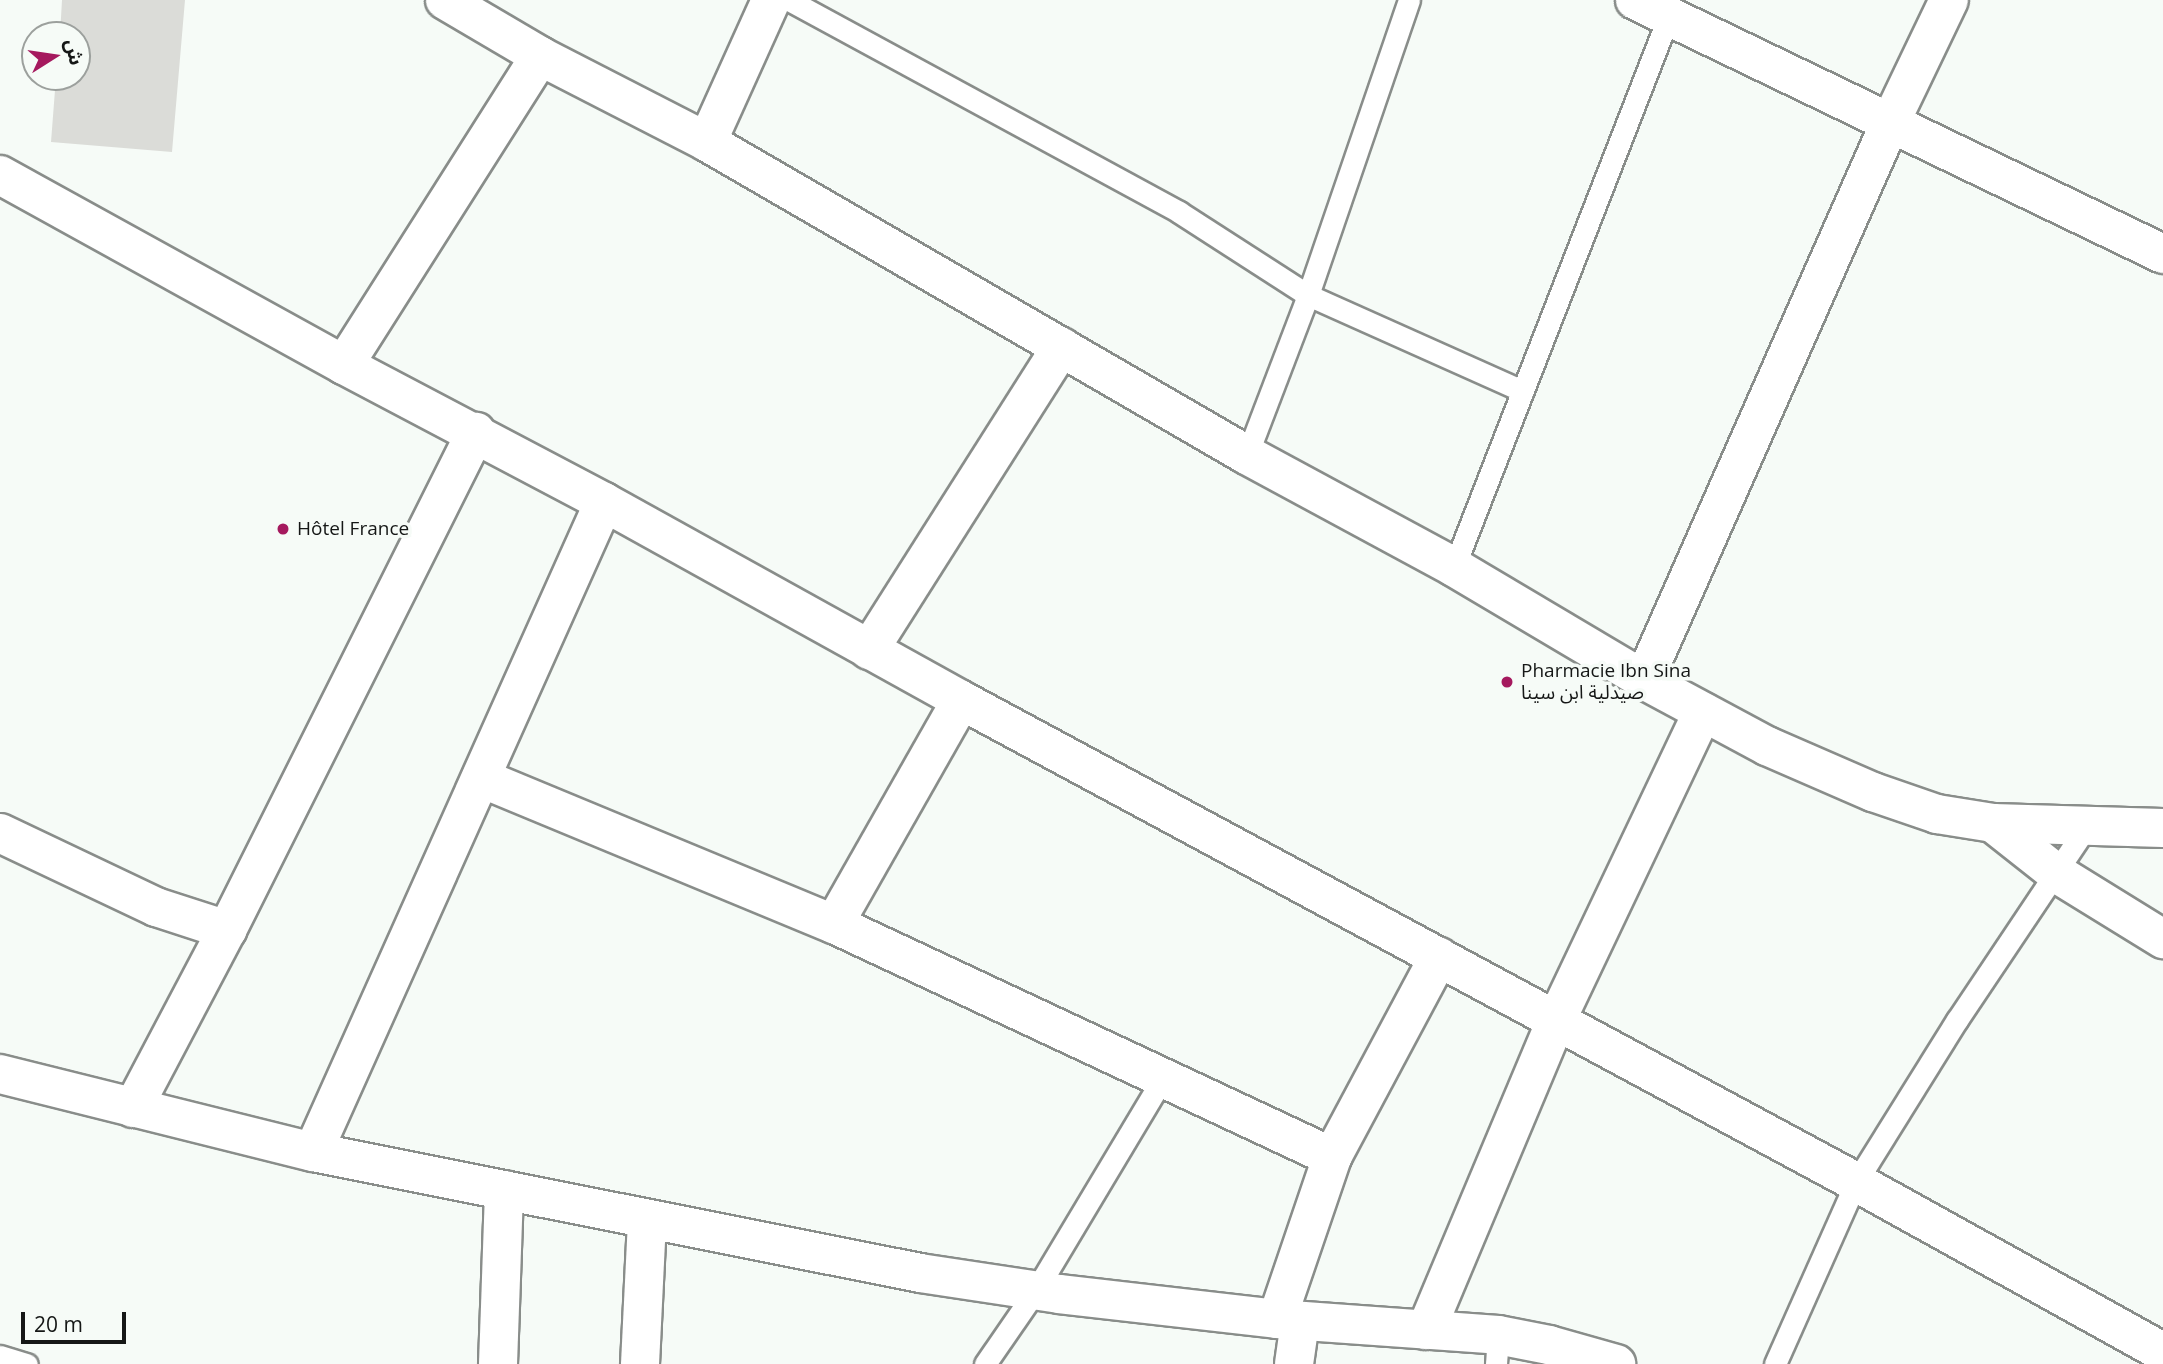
<!DOCTYPE html>
<meta charset="utf-8">
<style>
body{margin:0}
#map{position:relative;width:2163px;height:1364px;overflow:hidden;background:#f6fbf7;font-family:"Open Sans","Noto Sans Arabic",sans-serif}
div>[style]{position:absolute}
.building>*{inset:0;background:#dbdcd8}
.roads{filter:drop-shadow(2px 0 #898d8a) drop-shadow(-2px 0 #898d8a) drop-shadow(0 2px #898d8a) drop-shadow(0 -2px #898d8a)}
.lane>*{height:21px;margin:-10.5px;padding:0 10.5px;transform-origin:10.5px;border-radius:10.5px;background:#fff}
.street>*{height:38px;margin:-19px;padding:0 19px;transform-origin:19px;border-radius:19px;background:#fff}
.dots>*{width:19px;height:19px;translate:-50% -50%;box-sizing:border-box;border:4px solid #f6fbf7;border-radius:50%}
span{translate:-50% -50%;white-space:nowrap;text-align:center;line-height:1.15;-webkit-text-stroke:7px #f6fbf7;paint-order:stroke}
.poi-label{font-size:19px;color:#151716}
.left{translate:0 -50%;text-align:left}
.north{position:absolute;left:21px;top:21px;width:70px;height:70px;box-sizing:border-box;background:#f6fbf7;border:2px solid #9ca09d;border-radius:50%;rotate:78deg;font-size:19px;font-weight:700;line-height:28px;text-align:center;color:#151716}
.north::after{content:'';display:block;margin:auto;width:24px;height:32px;background:#a5195e;clip-path:polygon(50% 0,100% 100%,50% 72%,0 100%)}
.scale{position:absolute;left:21px;top:1312px;width:105px;height:32px;box-sizing:border-box;border:4px solid #151716;border-top:0;padding-left:9px;font-size:21px;line-height:24px;white-space:nowrap;color:#151716;-webkit-text-stroke:5px #f6fbf7;paint-order:stroke}
</style>
<div id="map">
<div class="building">
<div style="clip-path:polygon(62px 0,185px 0,172px 152px,51px 142px,56px 77px,77px 77px,77px 35px,60px 35px)"></div>
</div>
<div class="roads">
<div class="lane">
<div style="left:789px;top:0;width:444px;rotate:28.5deg"></div>
<div style="left:1179px;top:212px;width:153px;rotate:32.8deg"></div>
<div style="left:1308px;top:295px;width:235px;rotate:24.1deg"></div>
<div style="left:1247px;top:455px;width:171px;rotate:-69.1deg"></div>
<div style="left:1308px;top:295px;width:312px;rotate:-71.1deg"></div>
<div style="left:1454px;top:567px;width:600px;rotate:-68.7deg"></div>
<div style="left:0;top:1356px;width:28px;rotate:17deg"></div>
<div style="left:985px;top:1364px;width:90px;rotate:-55.4deg"></div>
<div style="left:1036px;top:1290px;width:247px;rotate:-59.1deg"></div>
<div style="left:1496px;top:1364px;width:29px;rotate:-86deg"></div>
<div style="left:1775px;top:1364px;width:199px;rotate:-66deg"></div>
<div style="left:1856px;top:1182px;width:191px;rotate:-58.1deg"></div>
<div style="left:1957px;top:1020px;width:234px;rotate:-56.2deg"></div>
</div>
<div class="street">
<div style="left:445px;top:0;width:110px;rotate:30.5deg"></div>
<div style="left:540px;top:56px;width:188px;rotate:27.2deg"></div>
<div style="left:707px;top:142px;width:624px;rotate:30.1deg"></div>
<div style="left:1247px;top:455px;width:235px;rotate:28.4deg"></div>
<div style="left:1454px;top:567px;width:221px;rotate:30.7deg"></div>
<div style="left:1644px;top:680px;width:140px;rotate:28.2deg"></div>
<div style="left:1767px;top:746px;width:116px;rotate:23.5deg"></div>
<div style="left:1873px;top:792px;width:68px;rotate:19deg"></div>
<div style="left:1937px;top:814px;width:57px;rotate:9.1deg"></div>
<div style="left:1993px;top:823px;width:170px;rotate:1.7deg"></div>
<div style="left:1635px;top:0;width:586px;rotate:25.69deg"></div>
<div style="left:707px;top:142px;width:156px;rotate:-65.7deg"></div>
<div style="left:0;top:175px;width:393px;rotate:28.9deg"></div>
<div style="left:344px;top:365px;width:294px;rotate:27.8deg"></div>
<div style="left:604px;top:502px;width:408px;rotate:29deg"></div>
<div style="left:961px;top:700px;width:1017px;rotate:28.3deg"></div>
<div style="left:1856px;top:1182px;width:351px;rotate:29deg"></div>
<div style="left:344px;top:365px;width:366px;rotate:-57.6deg"></div>
<div style="left:869px;top:650px;width:359px;rotate:-57.6deg"></div>
<div style="left:1644px;top:680px;width:611px;rotate:-66.16deg"></div>
<div style="left:1891px;top:121px;width:134px;rotate:-64.4deg"></div>
<div style="left:481px;top:778px;width:382px;rotate:22.5deg"></div>
<div style="left:834px;top:924px;width:550px;rotate:25.07deg"></div>
<div style="left:1993px;top:823px;width:80px;rotate:38.4deg"></div>
<div style="left:2056px;top:873px;width:126px;rotate:31.7deg"></div>
<div style="left:0;top:833px;width:173px;rotate:25.4deg"></div>
<div style="left:156px;top:907px;width:75px;rotate:17.9deg"></div>
<div style="left:834px;top:924px;width:257px;rotate:-60.4deg"></div>
<div style="left:0;top:1074px;width:323px;rotate:14deg"></div>
<div style="left:313px;top:1152px;width:619px;rotate:11.27deg"></div>
<div style="left:920px;top:1273px;width:141px;rotate:8.6deg"></div>
<div style="left:1059px;top:1294px;width:219px;rotate:6.5deg"></div>
<div style="left:1277px;top:1319px;width:222px;rotate:4.1deg"></div>
<div style="left:1498px;top:1335px;width:52px;rotate:11.1deg"></div>
<div style="left:1549px;top:1345px;width:70px;rotate:15.8deg"></div>
<div style="left:133px;top:1108px;width:201px;rotate:-62.2deg"></div>
<div style="left:227px;top:930px;width:557px;rotate:-63.43deg"></div>
<div style="left:313px;top:1152px;width:712px;rotate:-65.88deg"></div>
<div style="left:1277px;top:1319px;width:171px;rotate:-71.2deg"></div>
<div style="left:1332px;top:1157px;width:227px;rotate:-61.9deg"></div>
<div style="left:1426px;top:1330px;width:335px;rotate:-67.2deg"></div>
<div style="left:1556px;top:1021px;width:342px;rotate:-64.6deg"></div>
<div style="left:498px;top:1364px;width:174px;rotate:-88deg"></div>
<div style="left:640px;top:1364px;width:145px;rotate:-87.2deg"></div>
<div style="left:1294px;top:1364px;width:42px;rotate:-81.9deg"></div>
</div>
</div>
<div class="dots">
<div style="left:283px;top:529px;background:#a5195e"></div>
<div style="left:1507px;top:682px;background:#a5195e"></div>
</div>
<div class="poi-label">
<span class="left" style="left:297px;top:529px">Hôtel France</span>
<span class="left" style="left:1521px;top:682px">Pharmacie Ibn Sina<br>صيدلية ابن سينا</span>
</div>
<div class="north">ش</div>
<div class="scale">20 m</div>
</div>
